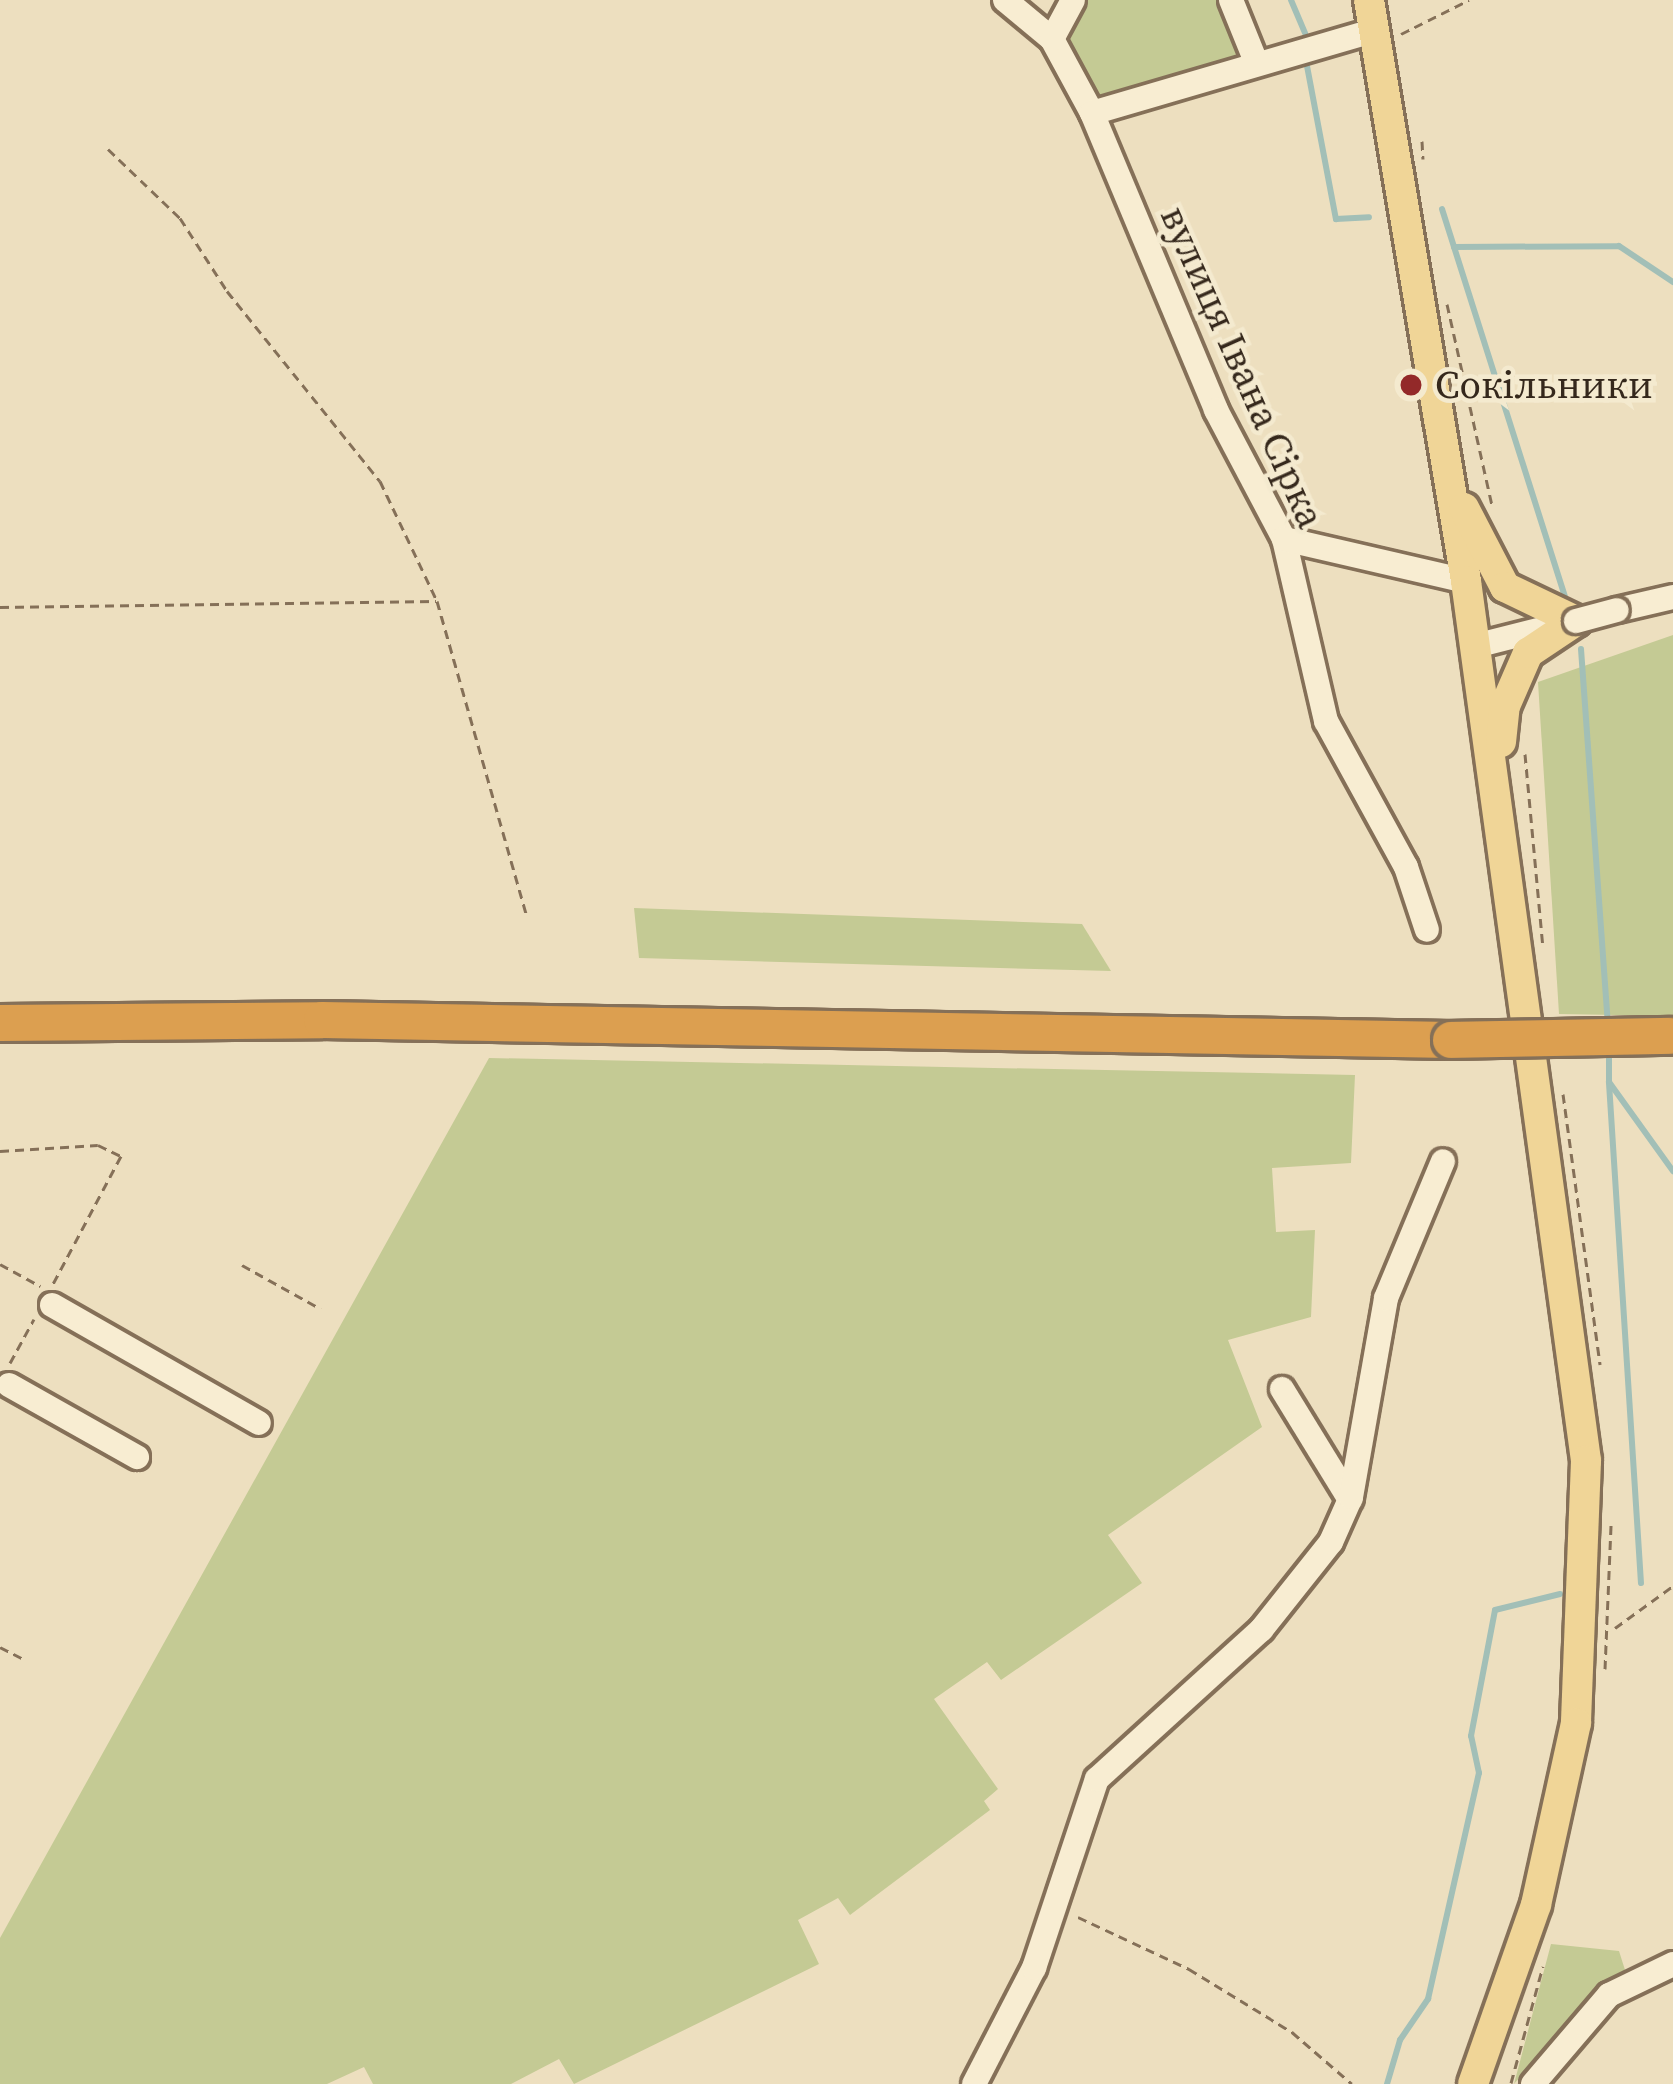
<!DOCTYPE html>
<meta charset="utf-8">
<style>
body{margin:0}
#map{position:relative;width:1673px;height:2084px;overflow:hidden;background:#eddfbf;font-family:"Source Serif 4",serif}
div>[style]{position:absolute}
.green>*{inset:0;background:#c4ca94}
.stream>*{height:6px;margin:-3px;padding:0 3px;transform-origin:3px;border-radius:3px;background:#a2bfb7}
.path>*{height:3px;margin-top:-1.5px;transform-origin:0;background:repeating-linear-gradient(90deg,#857058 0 9px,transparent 0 15px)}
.roads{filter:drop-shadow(3px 0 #857058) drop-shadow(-3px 0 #857058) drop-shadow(0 3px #857058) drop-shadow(0 -3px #857058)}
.minor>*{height:24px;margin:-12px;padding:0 12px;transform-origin:12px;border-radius:12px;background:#f8edd2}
.major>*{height:30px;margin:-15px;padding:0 15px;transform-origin:15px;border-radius:15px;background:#f0d597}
.highway>*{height:36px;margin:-18px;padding:0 18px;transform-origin:18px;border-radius:18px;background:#dc9f50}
.bridges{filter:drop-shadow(3px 0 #857058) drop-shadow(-3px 0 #857058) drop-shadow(0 3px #857058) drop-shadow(0 -3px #857058)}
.minor-bridge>*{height:24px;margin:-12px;padding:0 12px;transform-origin:12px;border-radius:12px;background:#f8edd2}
.highway-bridge>*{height:36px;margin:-18px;padding:0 18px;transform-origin:18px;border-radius:18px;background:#dc9f50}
.dots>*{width:33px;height:33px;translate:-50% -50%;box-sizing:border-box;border:6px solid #f4eacf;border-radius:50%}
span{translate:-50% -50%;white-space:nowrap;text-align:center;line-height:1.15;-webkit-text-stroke:9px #f4eacf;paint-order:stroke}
.street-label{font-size:39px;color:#35281c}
.poi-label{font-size:39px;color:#35281c}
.left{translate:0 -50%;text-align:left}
</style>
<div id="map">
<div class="green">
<div style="clip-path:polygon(1075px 0,1230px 0,1245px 54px,1233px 65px,1110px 99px,1088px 91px,1061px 45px)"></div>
<div style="clip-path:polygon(1673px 635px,1673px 1016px,1559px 1014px,1538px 682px)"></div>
<div style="clip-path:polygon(634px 908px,1082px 924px,1111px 971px,639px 958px)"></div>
<div style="clip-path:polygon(489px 1058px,1355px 1075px,1351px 1163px,1272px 1168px,1276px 1232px,1315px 1230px,1311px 1317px,1228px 1340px,1262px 1427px,1108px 1535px,1142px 1583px,1001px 1680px,987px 1662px,934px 1699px,998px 1789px,984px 1801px,990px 1810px,850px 1915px,838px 1898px,798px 1920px,819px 1964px,574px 2084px,559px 2059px,511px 2084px,373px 2084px,364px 2067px,327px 2084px,0 2084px,0 1938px)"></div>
<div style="clip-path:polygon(1551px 1944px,1619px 1951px,1625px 1970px,1600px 1984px,1514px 2084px)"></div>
</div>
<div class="stream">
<div style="left:1291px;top:0;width:36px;rotate:67deg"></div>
<div style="left:1307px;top:66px;width:156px;rotate:79.3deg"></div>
<div style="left:1336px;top:219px;width:33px;rotate:-3deg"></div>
<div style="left:1442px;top:209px;width:406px;rotate:72.4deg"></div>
<div style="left:1454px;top:247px;width:165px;rotate:-0.3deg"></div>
<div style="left:1619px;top:246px;width:65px;rotate:33.7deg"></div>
<div style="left:1581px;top:649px;width:378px;rotate:85.9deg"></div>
<div style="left:1609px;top:1051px;width:31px;rotate:90deg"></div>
<div style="left:1609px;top:1082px;width:110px;rotate:54.3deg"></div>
<div style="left:1609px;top:1083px;width:501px;rotate:86.34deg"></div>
<div style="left:1387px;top:2084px;width:46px;rotate:-73.5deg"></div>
<div style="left:1400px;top:2040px;width:50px;rotate:-55.7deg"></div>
<div style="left:1428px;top:1999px;width:232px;rotate:-77.3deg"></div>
<div style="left:1479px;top:1773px;width:38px;rotate:-102deg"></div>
<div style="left:1471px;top:1736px;width:128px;rotate:-79.2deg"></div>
<div style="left:1495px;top:1610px;width:67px;rotate:-13.8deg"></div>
</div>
<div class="path">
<div style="left:1401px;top:34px;width:76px;rotate:-26.6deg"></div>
<div style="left:1422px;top:141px;width:18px;rotate:87deg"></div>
<div style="left:108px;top:149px;width:100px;rotate:43.8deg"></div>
<div style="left:180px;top:218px;width:87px;rotate:57.2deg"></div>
<div style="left:227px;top:291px;width:244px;rotate:51.2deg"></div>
<div style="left:380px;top:481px;width:133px;rotate:64.6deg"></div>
<div style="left:437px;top:601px;width:329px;rotate:74.1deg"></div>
<div style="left:1447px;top:304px;width:206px;rotate:77.4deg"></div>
<div style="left:0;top:607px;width:436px;rotate:-0.8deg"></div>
<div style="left:1525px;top:754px;width:195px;rotate:84.7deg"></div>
<div style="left:1563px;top:1094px;width:273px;rotate:82.2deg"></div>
<div style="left:0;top:1151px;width:98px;rotate:-3.5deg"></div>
<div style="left:98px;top:1145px;width:25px;rotate:26deg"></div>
<div style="left:121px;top:1156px;width:145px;rotate:118deg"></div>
<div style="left:0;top:1264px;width:46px;rotate:28.8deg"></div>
<div style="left:242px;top:1265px;width:90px;rotate:29.1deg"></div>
<div style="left:10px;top:1363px;width:50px;rotate:-61.4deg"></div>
<div style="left:1615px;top:1628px;width:72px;rotate:-35.9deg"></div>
<div style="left:0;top:1647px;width:28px;rotate:27deg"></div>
<div style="left:1605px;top:1669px;width:146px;rotate:-87.6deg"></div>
<div style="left:1078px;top:1917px;width:123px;rotate:25.1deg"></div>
<div style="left:1189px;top:1969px;width:121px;rotate:31.5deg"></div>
<div style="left:1292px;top:2032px;width:79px;rotate:40.9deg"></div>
<div style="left:1511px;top:2083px;width:121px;rotate:-74.7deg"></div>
</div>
<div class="roads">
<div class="minor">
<div style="left:1005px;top:0;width:61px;rotate:39.7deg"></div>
<div style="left:1052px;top:39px;width:84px;rotate:61.6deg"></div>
<div style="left:1092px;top:113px;width:322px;rotate:67.3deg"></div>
<div style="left:1216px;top:410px;width:146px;rotate:62.2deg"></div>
<div style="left:1284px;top:539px;width:187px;rotate:77deg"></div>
<div style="left:1326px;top:721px;width:166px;rotate:61.3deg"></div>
<div style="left:1406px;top:867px;width:66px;rotate:71.6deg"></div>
<div style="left:1231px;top:0;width:67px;rotate:68deg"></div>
<div style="left:1052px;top:39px;width:44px;rotate:-61.7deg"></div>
<div style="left:1092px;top:113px;width:293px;rotate:-16.3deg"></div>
<div style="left:1284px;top:539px;width:187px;rotate:13deg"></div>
<div style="left:1617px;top:610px;width:57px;rotate:-13.1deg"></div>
<div style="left:1475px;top:646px;width:90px;rotate:-14.2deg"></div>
<div style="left:52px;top:1305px;width:238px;rotate:29.7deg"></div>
<div style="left:9px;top:1385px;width:147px;rotate:29.4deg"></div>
<div style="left:1282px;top:1389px;width:130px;rotate:58.5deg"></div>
<div style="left:974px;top:2084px;width:131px;rotate:-62.7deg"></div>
<div style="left:1034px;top:1968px;width:199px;rotate:-71.6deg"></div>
<div style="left:1097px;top:1779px;width:222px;rotate:-42.3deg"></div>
<div style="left:1261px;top:1630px;width:112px;rotate:-51.5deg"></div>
<div style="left:1331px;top:1542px;width:49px;rotate:-66deg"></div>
<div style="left:1351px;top:1497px;width:202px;rotate:-80deg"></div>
<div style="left:1386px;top:1298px;width:148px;rotate:-67.4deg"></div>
<div style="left:1533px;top:2084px;width:117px;rotate:-49.5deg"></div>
<div style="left:1609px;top:1995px;width:71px;rotate:-25.8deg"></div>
</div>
<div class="major">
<div style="left:1369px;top:0;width:589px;rotate:80.52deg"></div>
<div style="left:1466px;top:581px;width:888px;rotate:82.23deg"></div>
<div style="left:1586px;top:1461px;width:262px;rotate:92.2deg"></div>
<div style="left:1576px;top:1723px;width:186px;rotate:102.4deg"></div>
<div style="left:1536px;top:1905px;width:190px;rotate:109.4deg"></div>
<div style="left:1464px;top:508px;width:89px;rotate:62.6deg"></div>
<div style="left:1505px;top:587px;width:79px;rotate:25.6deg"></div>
<div style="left:1501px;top:742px;width:36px;rotate:-84deg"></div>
<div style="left:1505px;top:706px;width:58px;rotate:-66.5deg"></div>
<div style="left:1528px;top:653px;width:58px;rotate:-33.7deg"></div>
</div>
<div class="highway">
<div style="left:0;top:1023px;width:322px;rotate:-0.5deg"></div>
<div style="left:322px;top:1020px;width:1129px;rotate:1.01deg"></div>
</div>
</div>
<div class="bridges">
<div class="minor-bridge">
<div style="left:1576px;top:621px;width:42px;rotate:-15deg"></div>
</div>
<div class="highway-bridge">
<div style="left:1451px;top:1040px;width:218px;rotate:-1.1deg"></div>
</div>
</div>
<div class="dots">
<div style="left:1411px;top:385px;background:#932929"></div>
</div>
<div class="street-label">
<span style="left:1242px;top:367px;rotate:66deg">вулиця Івана Сірка</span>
</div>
<div class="poi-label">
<span class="left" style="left:1435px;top:385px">Сокільники</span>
</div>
</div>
